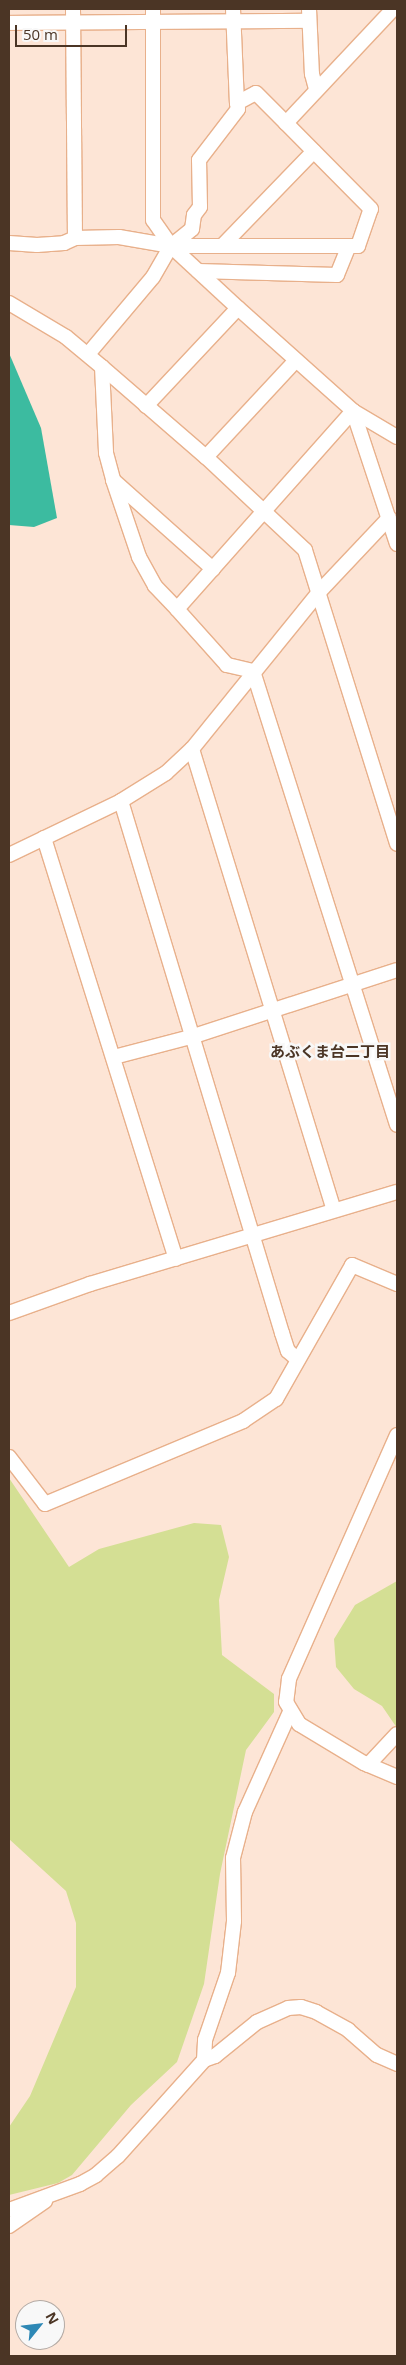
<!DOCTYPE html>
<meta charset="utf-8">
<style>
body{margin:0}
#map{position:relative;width:406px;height:2365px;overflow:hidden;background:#fde5d6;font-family:"Open Sans","Noto Sans JP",sans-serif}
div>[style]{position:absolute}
.green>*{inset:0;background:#d4df94}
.water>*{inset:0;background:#3cbba0}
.roads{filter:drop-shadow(1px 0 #e8b08b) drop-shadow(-1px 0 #e8b08b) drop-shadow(0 1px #e8b08b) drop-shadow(0 -1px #e8b08b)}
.street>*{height:14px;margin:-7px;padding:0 7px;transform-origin:7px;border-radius:7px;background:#fff}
span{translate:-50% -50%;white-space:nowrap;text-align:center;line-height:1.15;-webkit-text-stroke:5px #f8f8f8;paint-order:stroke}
.neighbourhood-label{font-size:15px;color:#4b3525;font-weight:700}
.frame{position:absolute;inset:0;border:10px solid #4b3525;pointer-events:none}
.north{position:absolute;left:15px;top:2300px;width:50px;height:50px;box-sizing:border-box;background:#f8f8f8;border:1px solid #b3aaa4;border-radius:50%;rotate:61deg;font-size:14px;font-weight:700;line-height:20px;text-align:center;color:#4b3525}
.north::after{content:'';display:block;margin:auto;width:18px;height:22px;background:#2e88b5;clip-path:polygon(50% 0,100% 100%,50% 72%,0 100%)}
.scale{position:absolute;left:15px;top:25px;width:112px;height:22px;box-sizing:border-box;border:2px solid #4b3525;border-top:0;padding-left:6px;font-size:15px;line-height:18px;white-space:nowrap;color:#4b3525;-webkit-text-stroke:4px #f8f8f8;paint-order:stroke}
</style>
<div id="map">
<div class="green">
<div style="clip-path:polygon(9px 1478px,69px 1567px,99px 1549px,194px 1523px,221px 1525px,229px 1557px,219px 1600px,222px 1655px,274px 1694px,274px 1712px,246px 1750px,220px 1874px,204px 1984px,177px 2062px,131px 2105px,72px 2175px,58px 2183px,9px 2195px,9px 2127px,30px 2096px,76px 1987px,76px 1923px,66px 1891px,9px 1839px)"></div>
<div style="clip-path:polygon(397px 1581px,397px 1728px,382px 1706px,354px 1689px,336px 1667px,334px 1639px,355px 1605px)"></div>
</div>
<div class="water">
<div style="clip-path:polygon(9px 353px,41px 428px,57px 518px,34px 527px,9px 525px)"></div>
</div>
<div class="roads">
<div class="street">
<div style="left:73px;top:9px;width:229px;rotate:89.5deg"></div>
<div style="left:153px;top:9px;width:211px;rotate:90deg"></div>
<div style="left:153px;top:220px;width:32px;rotate:55deg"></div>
<div style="left:171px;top:246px;width:91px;rotate:42.8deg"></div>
<div style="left:238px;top:308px;width:154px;rotate:41.8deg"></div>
<div style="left:353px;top:411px;width:51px;rotate:30.6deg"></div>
<div style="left:233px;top:9px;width:94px;rotate:87.6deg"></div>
<div style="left:309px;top:9px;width:65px;rotate:87.4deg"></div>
<div style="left:312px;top:74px;width:16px;rotate:75deg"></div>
<div style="left:9px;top:23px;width:299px;rotate:-0.4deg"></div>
<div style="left:9px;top:243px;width:28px;rotate:4deg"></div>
<div style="left:37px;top:245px;width:27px;rotate:-4deg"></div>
<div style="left:64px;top:243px;width:12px;rotate:-24deg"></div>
<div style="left:75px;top:238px;width:44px;rotate:-1.3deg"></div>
<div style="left:119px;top:237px;width:53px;rotate:9.8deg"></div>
<div style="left:171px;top:246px;width:178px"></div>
<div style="left:222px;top:246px;width:132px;rotate:-45.9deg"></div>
<div style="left:198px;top:271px;width:139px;rotate:1.6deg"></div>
<div style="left:337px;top:275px;width:31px;rotate:-68deg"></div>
<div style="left:349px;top:246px;width:9px"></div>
<div style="left:358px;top:246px;width:39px;rotate:-71deg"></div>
<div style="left:371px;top:209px;width:121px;rotate:-134.7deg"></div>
<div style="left:286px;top:123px;width:156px;rotate:-46.8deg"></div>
<div style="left:9px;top:303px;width:66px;rotate:30.8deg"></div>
<div style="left:66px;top:337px;width:47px;rotate:39.8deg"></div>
<div style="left:102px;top:367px;width:86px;rotate:87.3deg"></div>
<div style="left:106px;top:453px;width:28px;rotate:75deg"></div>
<div style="left:113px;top:480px;width:81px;rotate:71.3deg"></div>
<div style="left:139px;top:557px;width:33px;rotate:61deg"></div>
<div style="left:155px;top:586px;width:32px;rotate:46deg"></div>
<div style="left:89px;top:353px;width:99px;rotate:-49.9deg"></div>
<div style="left:153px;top:277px;width:36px;rotate:-60deg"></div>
<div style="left:171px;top:246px;width:27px;rotate:-39deg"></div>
<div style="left:192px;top:229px;width:14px;rotate:-82deg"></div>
<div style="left:194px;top:215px;width:10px;rotate:-53deg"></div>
<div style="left:200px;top:207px;width:47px;rotate:-91.2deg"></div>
<div style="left:199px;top:160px;width:64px;rotate:-52.6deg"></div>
<div style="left:238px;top:109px;width:6px;rotate:-99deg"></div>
<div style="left:237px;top:103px;width:21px;rotate:-28deg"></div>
<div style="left:256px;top:93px;width:42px;rotate:45deg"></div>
<div style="left:102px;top:367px;width:138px;rotate:40.9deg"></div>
<div style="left:206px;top:457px;width:136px;rotate:43.2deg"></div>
<div style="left:305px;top:550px;width:308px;rotate:72.6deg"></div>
<div style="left:146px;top:406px;width:134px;rotate:-46.8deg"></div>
<div style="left:353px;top:411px;width:140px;rotate:71.7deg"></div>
<div style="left:206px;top:457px;width:132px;rotate:-47.1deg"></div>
<div style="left:113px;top:480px;width:134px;rotate:41.7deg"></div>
<div style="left:253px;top:671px;width:476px;rotate:72.4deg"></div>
<div style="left:253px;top:671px;width:27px;rotate:-167deg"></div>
<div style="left:227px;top:665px;width:75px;rotate:-131.8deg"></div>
<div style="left:177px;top:609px;width:265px;rotate:-48.4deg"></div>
<div style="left:192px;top:749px;width:482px;rotate:72.9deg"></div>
<div style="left:121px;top:801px;width:556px;rotate:73.16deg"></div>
<div style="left:282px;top:1333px;width:19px;rotate:72deg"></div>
<div style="left:288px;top:1351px;width:13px;rotate:42deg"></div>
<div style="left:44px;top:838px;width:441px;rotate:72.6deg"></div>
<div style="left:9px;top:855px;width:124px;rotate:-25.7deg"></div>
<div style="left:121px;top:801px;width:53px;rotate:-31.9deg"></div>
<div style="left:166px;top:773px;width:35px;rotate:-43deg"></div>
<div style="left:192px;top:749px;width:202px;rotate:-51deg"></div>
<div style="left:319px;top:592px;width:102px;rotate:-46.6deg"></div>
<div style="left:114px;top:1057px;width:83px;rotate:-14.7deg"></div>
<div style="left:194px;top:1036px;width:213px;rotate:-18deg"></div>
<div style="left:9px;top:1313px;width:86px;rotate:-19.7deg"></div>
<div style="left:90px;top:1284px;width:320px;rotate:-16.7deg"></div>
<div style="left:397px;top:1435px;width:267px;rotate:113.9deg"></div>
<div style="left:289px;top:1679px;width:23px;rotate:97deg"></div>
<div style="left:286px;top:1702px;width:26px;rotate:59deg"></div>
<div style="left:299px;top:1724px;width:76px;rotate:31deg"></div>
<div style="left:364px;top:1763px;width:36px;rotate:23deg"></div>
<div style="left:9px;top:1457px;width:59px;rotate:52.5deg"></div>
<div style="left:45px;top:1504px;width:215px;rotate:-22.7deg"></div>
<div style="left:243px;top:1421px;width:40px;rotate:-34deg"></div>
<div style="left:276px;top:1399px;width:154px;rotate:-60.4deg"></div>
<div style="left:352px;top:1265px;width:49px;rotate:22.9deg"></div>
<div style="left:368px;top:1765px;width:42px;rotate:-46.9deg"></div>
<div style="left:204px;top:2060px;width:12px;rotate:-20deg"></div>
<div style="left:215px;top:2056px;width:54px;rotate:-39deg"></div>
<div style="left:257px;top:2022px;width:34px;rotate:-24deg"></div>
<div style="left:288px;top:2008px;width:13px;rotate:-4deg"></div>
<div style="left:301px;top:2007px;width:16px;rotate:18deg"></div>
<div style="left:316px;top:2012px;width:37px;rotate:29deg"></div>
<div style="left:348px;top:2030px;width:38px;rotate:41deg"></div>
<div style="left:377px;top:2055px;width:22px;rotate:24deg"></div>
<div style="left:9px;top:2210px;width:76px;rotate:-20.1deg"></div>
<div style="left:80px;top:2184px;width:18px;rotate:-29deg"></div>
<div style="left:96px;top:2175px;width:29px;rotate:-41deg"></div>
<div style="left:118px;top:2156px;width:129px;rotate:-48.1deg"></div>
<div style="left:204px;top:2060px;width:20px;rotate:-87deg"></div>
<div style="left:205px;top:2040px;width:71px;rotate:-71.1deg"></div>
<div style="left:228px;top:1973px;width:52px;rotate:-83.4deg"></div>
<div style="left:234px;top:1921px;width:63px;rotate:-90.9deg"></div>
<div style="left:233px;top:1858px;width:48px;rotate:-75.4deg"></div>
<div style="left:245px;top:1812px;width:110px;rotate:-65.8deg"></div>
<div style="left:9px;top:2226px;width:44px;rotate:-34.8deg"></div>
</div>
</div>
<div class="neighbourhood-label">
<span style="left:330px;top:1052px">あぶくま台二丁目</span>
</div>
<div class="frame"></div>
<div class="north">N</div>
<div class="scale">50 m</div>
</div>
